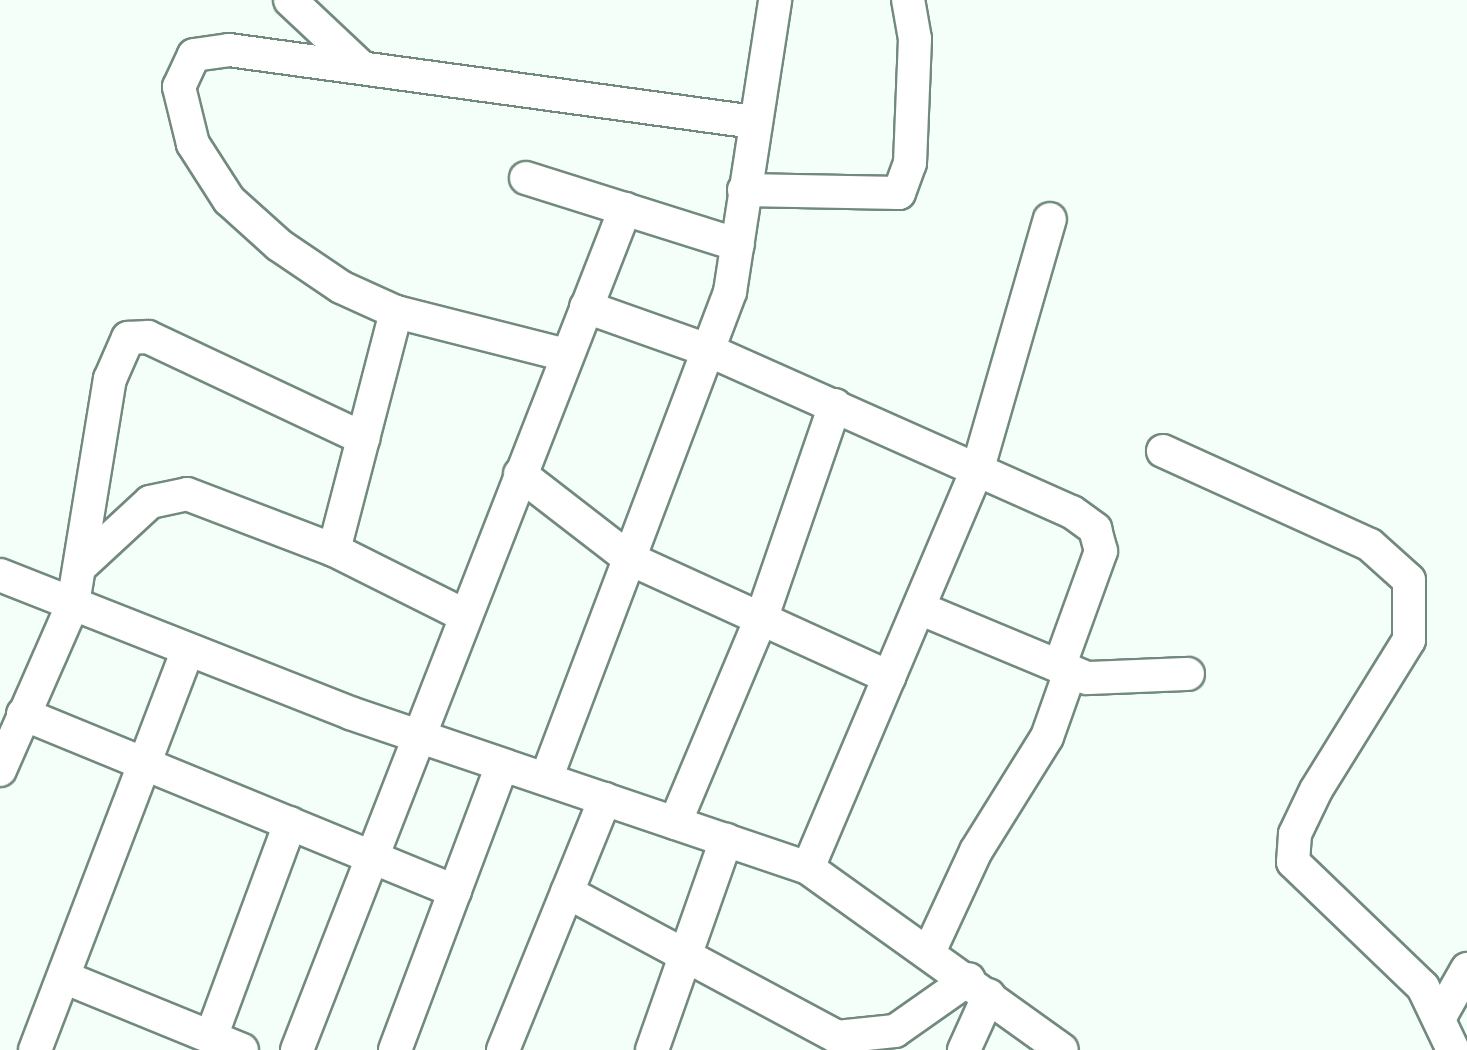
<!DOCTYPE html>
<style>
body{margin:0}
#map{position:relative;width:1467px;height:1050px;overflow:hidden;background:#f4fff9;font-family:Commissioner,sans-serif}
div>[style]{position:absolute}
.roads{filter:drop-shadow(2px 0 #728a7d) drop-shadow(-2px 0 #728a7d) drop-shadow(0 2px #728a7d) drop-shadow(0 -2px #728a7d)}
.street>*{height:32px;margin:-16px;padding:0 16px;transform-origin:16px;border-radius:16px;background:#fff}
span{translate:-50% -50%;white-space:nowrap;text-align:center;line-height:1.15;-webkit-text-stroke:6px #fff;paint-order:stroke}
</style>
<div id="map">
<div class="roads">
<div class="street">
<div style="left:290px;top:0;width:98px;rotate:43.3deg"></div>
<div style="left:526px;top:178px;width:222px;rotate:17.5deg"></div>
<div style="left:744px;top:190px;width:155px;rotate:1.1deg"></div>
<div style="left:899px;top:193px;width:32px;rotate:-70deg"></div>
<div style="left:910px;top:163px;width:124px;rotate:-87.7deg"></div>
<div style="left:915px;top:39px;width:40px;rotate:-100deg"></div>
<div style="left:586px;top:307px;width:132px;rotate:19.5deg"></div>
<div style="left:710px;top:351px;width:396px;rotate:24deg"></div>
<div style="left:1072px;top:512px;width:29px;rotate:36deg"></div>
<div style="left:1095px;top:529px;width:23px;rotate:75deg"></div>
<div style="left:1101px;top:551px;width:123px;rotate:109.9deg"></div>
<div style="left:566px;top:355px;width:175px;rotate:-165.8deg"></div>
<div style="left:396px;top:312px;width:60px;rotate:-155.6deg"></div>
<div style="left:341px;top:287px;width:75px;rotate:-145.9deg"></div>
<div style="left:279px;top:245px;width:67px;rotate:-138deg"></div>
<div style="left:229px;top:200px;width:67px;rotate:-122.7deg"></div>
<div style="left:193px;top:144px;width:59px;rotate:-103.8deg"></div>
<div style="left:179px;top:87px;width:35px;rotate:-65deg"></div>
<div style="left:194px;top:55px;width:35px;rotate:-8deg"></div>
<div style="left:229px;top:50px;width:530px;rotate:7.81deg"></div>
<div style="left:1163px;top:451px;width:227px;rotate:24.4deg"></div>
<div style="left:1370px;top:545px;width:52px;rotate:41.9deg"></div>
<div style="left:1409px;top:580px;width:60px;rotate:90deg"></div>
<div style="left:1409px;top:640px;width:176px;rotate:121.8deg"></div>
<div style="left:1316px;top:790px;width:49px;rotate:115.5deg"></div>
<div style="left:1295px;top:834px;width:28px;rotate:94deg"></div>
<div style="left:1293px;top:862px;width:180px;rotate:43.9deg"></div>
<div style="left:1423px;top:987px;width:70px;rotate:64.5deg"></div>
<div style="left:520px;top:474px;width:139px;rotate:37.7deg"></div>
<div style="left:630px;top:559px;width:285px;rotate:24.5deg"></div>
<div style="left:334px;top:550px;width:246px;rotate:-75.4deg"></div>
<div style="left:83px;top:564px;width:91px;rotate:-42.8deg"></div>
<div style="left:150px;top:502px;width:38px;rotate:-12deg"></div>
<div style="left:187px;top:494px;width:157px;rotate:20.9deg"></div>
<div style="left:334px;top:550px;width:145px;rotate:26.6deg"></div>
<div style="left:0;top:575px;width:376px;rotate:21.5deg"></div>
<div style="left:350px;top:713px;width:484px;rotate:18.7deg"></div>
<div style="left:808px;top:868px;width:312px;rotate:35.6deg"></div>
<div style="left:919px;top:608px;width:182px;rotate:22.6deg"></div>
<div style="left:1087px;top:678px;width:101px;rotate:-2.3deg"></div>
<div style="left:23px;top:714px;width:467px;rotate:22.3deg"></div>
<div style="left:0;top:770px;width:181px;rotate:-66.3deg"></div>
<div style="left:73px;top:604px;width:228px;rotate:-80.7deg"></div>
<div style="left:110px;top:379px;width:45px;rotate:-66.3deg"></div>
<div style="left:128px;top:338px;width:20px;rotate:-3deg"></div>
<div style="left:148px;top:337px;width:238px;rotate:25.2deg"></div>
<div style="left:546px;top:779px;width:521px;rotate:-69.3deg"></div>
<div style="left:730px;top:292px;width:295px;rotate:-81.2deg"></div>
<div style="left:675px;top:823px;width:227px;rotate:-67.2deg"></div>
<div style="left:763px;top:614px;width:221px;rotate:-71deg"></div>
<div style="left:808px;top:868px;width:435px;rotate:-67deg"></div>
<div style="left:978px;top:468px;width:259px;rotate:-73.9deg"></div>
<div style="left:567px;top:892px;width:306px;rotate:28.2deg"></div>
<div style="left:837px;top:1037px;width:58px;rotate:-5.9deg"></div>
<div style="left:895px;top:1031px;width:90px;rotate:-35.1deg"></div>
<div style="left:930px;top:950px;width:109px;rotate:-65.1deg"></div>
<div style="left:976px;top:851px;width:134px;rotate:-58.1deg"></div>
<div style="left:1047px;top:737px;width:69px;rotate:-70.5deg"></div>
<div style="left:66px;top:978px;width:190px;rotate:22.2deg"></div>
<div style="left:1441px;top:1015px;width:53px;rotate:-60.5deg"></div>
<div style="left:211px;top:1037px;width:228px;rotate:-69.7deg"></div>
<div style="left:35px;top:1050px;width:428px;rotate:-69.1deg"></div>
<div style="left:297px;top:1050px;width:903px;rotate:-68.69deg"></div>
<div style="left:395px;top:1050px;width:304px;rotate:-69.4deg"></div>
<div style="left:503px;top:1050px;width:271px;rotate:-67.9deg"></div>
<div style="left:652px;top:1050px;width:223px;rotate:-70.6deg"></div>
<div style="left:964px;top:1050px;width:60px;rotate:-65.6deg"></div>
</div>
</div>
</div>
